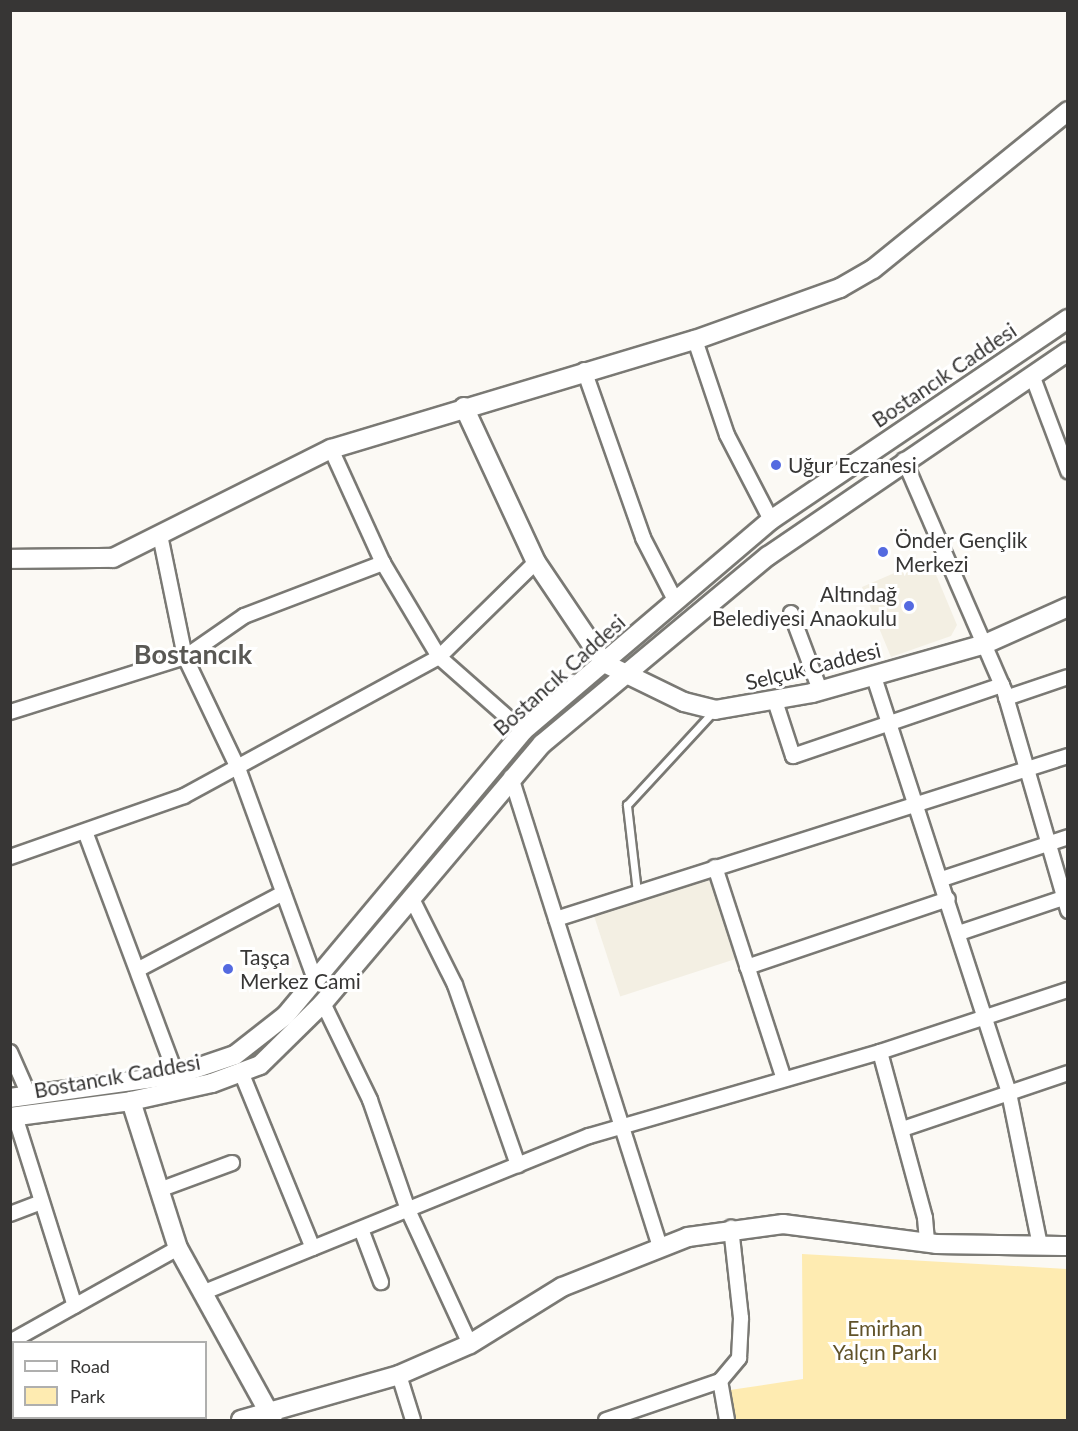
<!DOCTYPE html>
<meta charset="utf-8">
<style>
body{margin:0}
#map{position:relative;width:1078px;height:1431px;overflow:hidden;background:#fbf9f4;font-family:Lato,sans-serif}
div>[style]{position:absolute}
.built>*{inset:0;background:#f3efe3;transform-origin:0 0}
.green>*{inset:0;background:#feebb1}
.roads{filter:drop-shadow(2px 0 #7a7974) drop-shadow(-2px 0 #7a7974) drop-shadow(0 2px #7a7974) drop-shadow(0 -2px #7a7974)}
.lane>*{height:7px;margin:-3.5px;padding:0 3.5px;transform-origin:3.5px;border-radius:3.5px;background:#fff}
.street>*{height:14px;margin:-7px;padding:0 7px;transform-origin:7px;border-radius:7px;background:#fff}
.secondary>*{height:18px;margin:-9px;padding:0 9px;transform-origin:9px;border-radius:9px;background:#fff}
.dots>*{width:16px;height:16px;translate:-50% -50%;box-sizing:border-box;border:3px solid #fff;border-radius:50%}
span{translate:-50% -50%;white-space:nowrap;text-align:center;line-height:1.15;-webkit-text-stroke:6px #fff;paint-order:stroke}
.street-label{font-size:21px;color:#373635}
.poi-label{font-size:21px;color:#373635}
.left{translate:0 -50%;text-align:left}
.right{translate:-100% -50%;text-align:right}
.park-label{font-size:21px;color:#605228}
.district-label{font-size:27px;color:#595854;font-weight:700}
.frame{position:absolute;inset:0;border:12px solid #373635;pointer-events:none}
.legend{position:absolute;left:12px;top:1341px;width:195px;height:78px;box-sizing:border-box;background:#fff;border:2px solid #afafae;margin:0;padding:8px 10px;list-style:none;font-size:18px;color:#373635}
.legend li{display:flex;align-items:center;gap:12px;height:30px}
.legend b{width:30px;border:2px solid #afafae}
</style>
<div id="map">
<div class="built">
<i style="clip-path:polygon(929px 558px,957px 625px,951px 636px,891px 657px,862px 587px)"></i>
<i style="left:710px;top:878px;width:85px;height:122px;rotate:72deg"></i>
</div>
<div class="green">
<i style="clip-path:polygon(802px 1254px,1067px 1269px,1067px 1420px,736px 1420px,730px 1390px,803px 1379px)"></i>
</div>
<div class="roads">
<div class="lane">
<i style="left:637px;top:892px;width:88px;rotate:-96.6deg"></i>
<i style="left:627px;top:805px;width:125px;rotate:-47.3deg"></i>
</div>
<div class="street">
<i style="left:695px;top:340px;width:100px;rotate:71.4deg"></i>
<i style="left:727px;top:435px;width:96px;rotate:62.6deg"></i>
<i style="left:584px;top:370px;width:178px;rotate:70.6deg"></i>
<i style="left:643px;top:538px;width:72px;rotate:62.7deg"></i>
<i style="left:1032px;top:375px;width:103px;rotate:69.4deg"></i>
<i style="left:331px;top:449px;width:125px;rotate:65.5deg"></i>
<i style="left:383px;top:563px;width:109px;rotate:59.2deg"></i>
<i style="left:439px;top:657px;width:112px;rotate:41.4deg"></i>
<i style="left:904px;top:460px;width:251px;rotate:66.5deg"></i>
<i style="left:1004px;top:690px;width:230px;rotate:73.8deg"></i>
<i style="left:160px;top:535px;width:125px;rotate:78.4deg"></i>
<i style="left:185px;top:657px;width:123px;rotate:64.5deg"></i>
<i style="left:238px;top:768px;width:222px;rotate:70deg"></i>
<i style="left:791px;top:613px;width:82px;rotate:69.4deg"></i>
<i style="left:874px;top:677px;width:437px;rotate:72deg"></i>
<i style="left:1009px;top:1093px;width:155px;rotate:78.5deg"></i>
<i style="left:1006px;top:698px;width:65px;rotate:-18.7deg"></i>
<i style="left:775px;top:701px;width:58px;rotate:71.9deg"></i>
<i style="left:793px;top:756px;width:221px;rotate:-18.8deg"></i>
<i style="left:10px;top:712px;width:183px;rotate:-17.4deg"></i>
<i style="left:185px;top:657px;width:72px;rotate:-34.8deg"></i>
<i style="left:244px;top:616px;width:149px;rotate:-20.9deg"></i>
<i style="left:511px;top:777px;width:493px;rotate:72.4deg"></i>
<i style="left:86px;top:834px;width:257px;rotate:69.5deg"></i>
<i style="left:10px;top:857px;width:184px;rotate:-19.3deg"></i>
<i style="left:184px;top:796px;width:290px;rotate:-28.6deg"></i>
<i style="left:439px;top:657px;width:136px;rotate:-44.4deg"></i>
<i style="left:715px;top:867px;width:223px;rotate:72deg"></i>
<i style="left:942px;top:879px;width:133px;rotate:-18.4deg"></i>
<i style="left:411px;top:897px;width:98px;rotate:63.4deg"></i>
<i style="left:455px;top:985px;width:191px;rotate:70.7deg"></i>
<i style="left:556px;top:919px;width:537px;rotate:-17.66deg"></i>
<i style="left:959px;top:933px;width:110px;rotate:-18.6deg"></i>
<i style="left:747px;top:967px;width:212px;rotate:-18.7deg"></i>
<i style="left:139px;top:969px;width:163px;rotate:-27.8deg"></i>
<i style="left:323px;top:1003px;width:108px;rotate:64.1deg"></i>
<i style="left:370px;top:1100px;width:116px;rotate:70.9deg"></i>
<i style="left:408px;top:1210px;width:148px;rotate:65.2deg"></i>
<i style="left:10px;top:1052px;width:47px;rotate:66.2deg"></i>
<i style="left:880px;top:1052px;width:172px;rotate:74.8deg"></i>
<i style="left:925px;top:1218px;width:25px;rotate:85deg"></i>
<i style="left:241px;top:1072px;width:190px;rotate:67.8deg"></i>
<i style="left:15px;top:1116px;width:199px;rotate:72.5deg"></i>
<i style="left:903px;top:1129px;width:174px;rotate:-18.7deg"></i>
<i style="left:159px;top:1190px;width:78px;rotate:-20.3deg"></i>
<i style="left:10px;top:1214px;width:33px;rotate:-21deg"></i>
<i style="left:361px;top:1229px;width:57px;rotate:69.3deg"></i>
<i style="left:202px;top:1293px;width:418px;rotate:-22.1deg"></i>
<i style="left:589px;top:1136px;width:303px;rotate:-16.1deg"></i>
<i style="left:880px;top:1052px;width:198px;rotate:-18.3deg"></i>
<i style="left:10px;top:1342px;width:193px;rotate:-29.2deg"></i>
<i style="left:399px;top:1375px;width:47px;rotate:72.7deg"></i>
<i style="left:606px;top:1420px;width:120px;rotate:-18.9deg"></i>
<i style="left:727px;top:1420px;width:40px;rotate:-100deg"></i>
<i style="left:720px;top:1381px;width:30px;rotate:-50deg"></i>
<i style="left:739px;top:1358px;width:40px;rotate:-87.1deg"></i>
<i style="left:741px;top:1318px;width:91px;rotate:-96.3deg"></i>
</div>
<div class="secondary">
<i style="left:464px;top:407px;width:171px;rotate:65.1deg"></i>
<i style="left:536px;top:562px;width:122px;rotate:56deg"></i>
<i style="left:604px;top:663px;width:89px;rotate:26deg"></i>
<i style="left:684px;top:702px;width:32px;rotate:14deg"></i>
<i style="left:715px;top:710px;width:98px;rotate:-9.9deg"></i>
<i style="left:812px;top:693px;width:180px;rotate:-15.8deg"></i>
<i style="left:985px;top:644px;width:91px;rotate:-24deg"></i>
<i style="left:10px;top:559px;width:103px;rotate:-0.6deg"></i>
<i style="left:113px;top:558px;width:244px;rotate:-26.6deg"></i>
<i style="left:331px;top:449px;width:380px;rotate:-16.7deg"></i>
<i style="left:695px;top:340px;width:154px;rotate:-19.7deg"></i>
<i style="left:840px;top:288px;width:38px;rotate:-30deg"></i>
<i style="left:873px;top:269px;width:251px;rotate:-39deg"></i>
<i style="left:10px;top:1098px;width:168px;rotate:-7.9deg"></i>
<i style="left:176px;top:1075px;width:62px;rotate:-18.7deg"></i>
<i style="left:235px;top:1055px;width:63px;rotate:-38deg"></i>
<i style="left:285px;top:1016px;width:371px;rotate:-50.1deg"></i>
<i style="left:523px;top:731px;width:326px;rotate:-40.4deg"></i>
<i style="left:771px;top:520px;width:359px;rotate:-34.1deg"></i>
<i style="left:131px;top:1101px;width:154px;rotate:72.3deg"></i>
<i style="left:178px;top:1248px;width:196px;rotate:61.1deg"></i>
<i style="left:10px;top:1117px;width:122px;rotate:-7.5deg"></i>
<i style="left:131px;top:1101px;width:83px;rotate:-12.5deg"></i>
<i style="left:212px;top:1083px;width:51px;rotate:-20.6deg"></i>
<i style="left:260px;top:1065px;width:88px;rotate:-44.5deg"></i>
<i style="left:323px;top:1003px;width:339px;rotate:-49.8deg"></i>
<i style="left:542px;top:744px;width:294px;rotate:-39.8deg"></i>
<i style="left:768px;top:556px;width:363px;rotate:-34.3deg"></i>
<i style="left:241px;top:1420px;width:164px;rotate:-15.9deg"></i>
<i style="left:399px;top:1375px;width:77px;rotate:-23.6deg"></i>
<i style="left:470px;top:1344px;width:108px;rotate:-31.8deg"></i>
<i style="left:562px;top:1287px;width:136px;rotate:-21.6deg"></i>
<i style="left:688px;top:1237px;width:96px;rotate:-7.8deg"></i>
<i style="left:783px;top:1224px;width:154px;rotate:7.4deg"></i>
<i style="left:936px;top:1244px;width:132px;rotate:0.9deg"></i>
</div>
</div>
<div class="dots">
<i style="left:776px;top:465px;background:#546ae0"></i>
<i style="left:883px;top:552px;background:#546ae0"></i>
<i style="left:909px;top:606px;background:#546ae0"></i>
<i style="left:228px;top:969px;background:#546ae0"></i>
</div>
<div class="street-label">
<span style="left:944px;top:375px;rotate:-34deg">Bostancık Caddesi</span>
<span style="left:813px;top:666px;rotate:-14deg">Selçuk Caddesi</span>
<span style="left:559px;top:675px;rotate:-42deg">Bostancık Caddesi</span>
<span style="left:117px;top:1076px;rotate:-10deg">Bostancık Caddesi</span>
</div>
<div class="poi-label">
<span class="left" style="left:788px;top:465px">Uğur Eczanesi</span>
<span class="left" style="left:895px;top:552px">Önder Gençlik<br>Merkezi</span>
<span class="right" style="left:897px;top:606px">Altındağ<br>Belediyesi Anaokulu</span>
<span class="left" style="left:240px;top:969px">Taşça<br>Merkez Cami</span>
</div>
<div class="park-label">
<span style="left:885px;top:1340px">Emirhan<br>Yalçın Parkı</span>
</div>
<div class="district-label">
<span style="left:193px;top:654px">Bostancık</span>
</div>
<div class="frame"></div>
<ul class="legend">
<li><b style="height:8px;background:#fff"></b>Road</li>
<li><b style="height:16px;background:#feebb1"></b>Park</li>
</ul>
</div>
